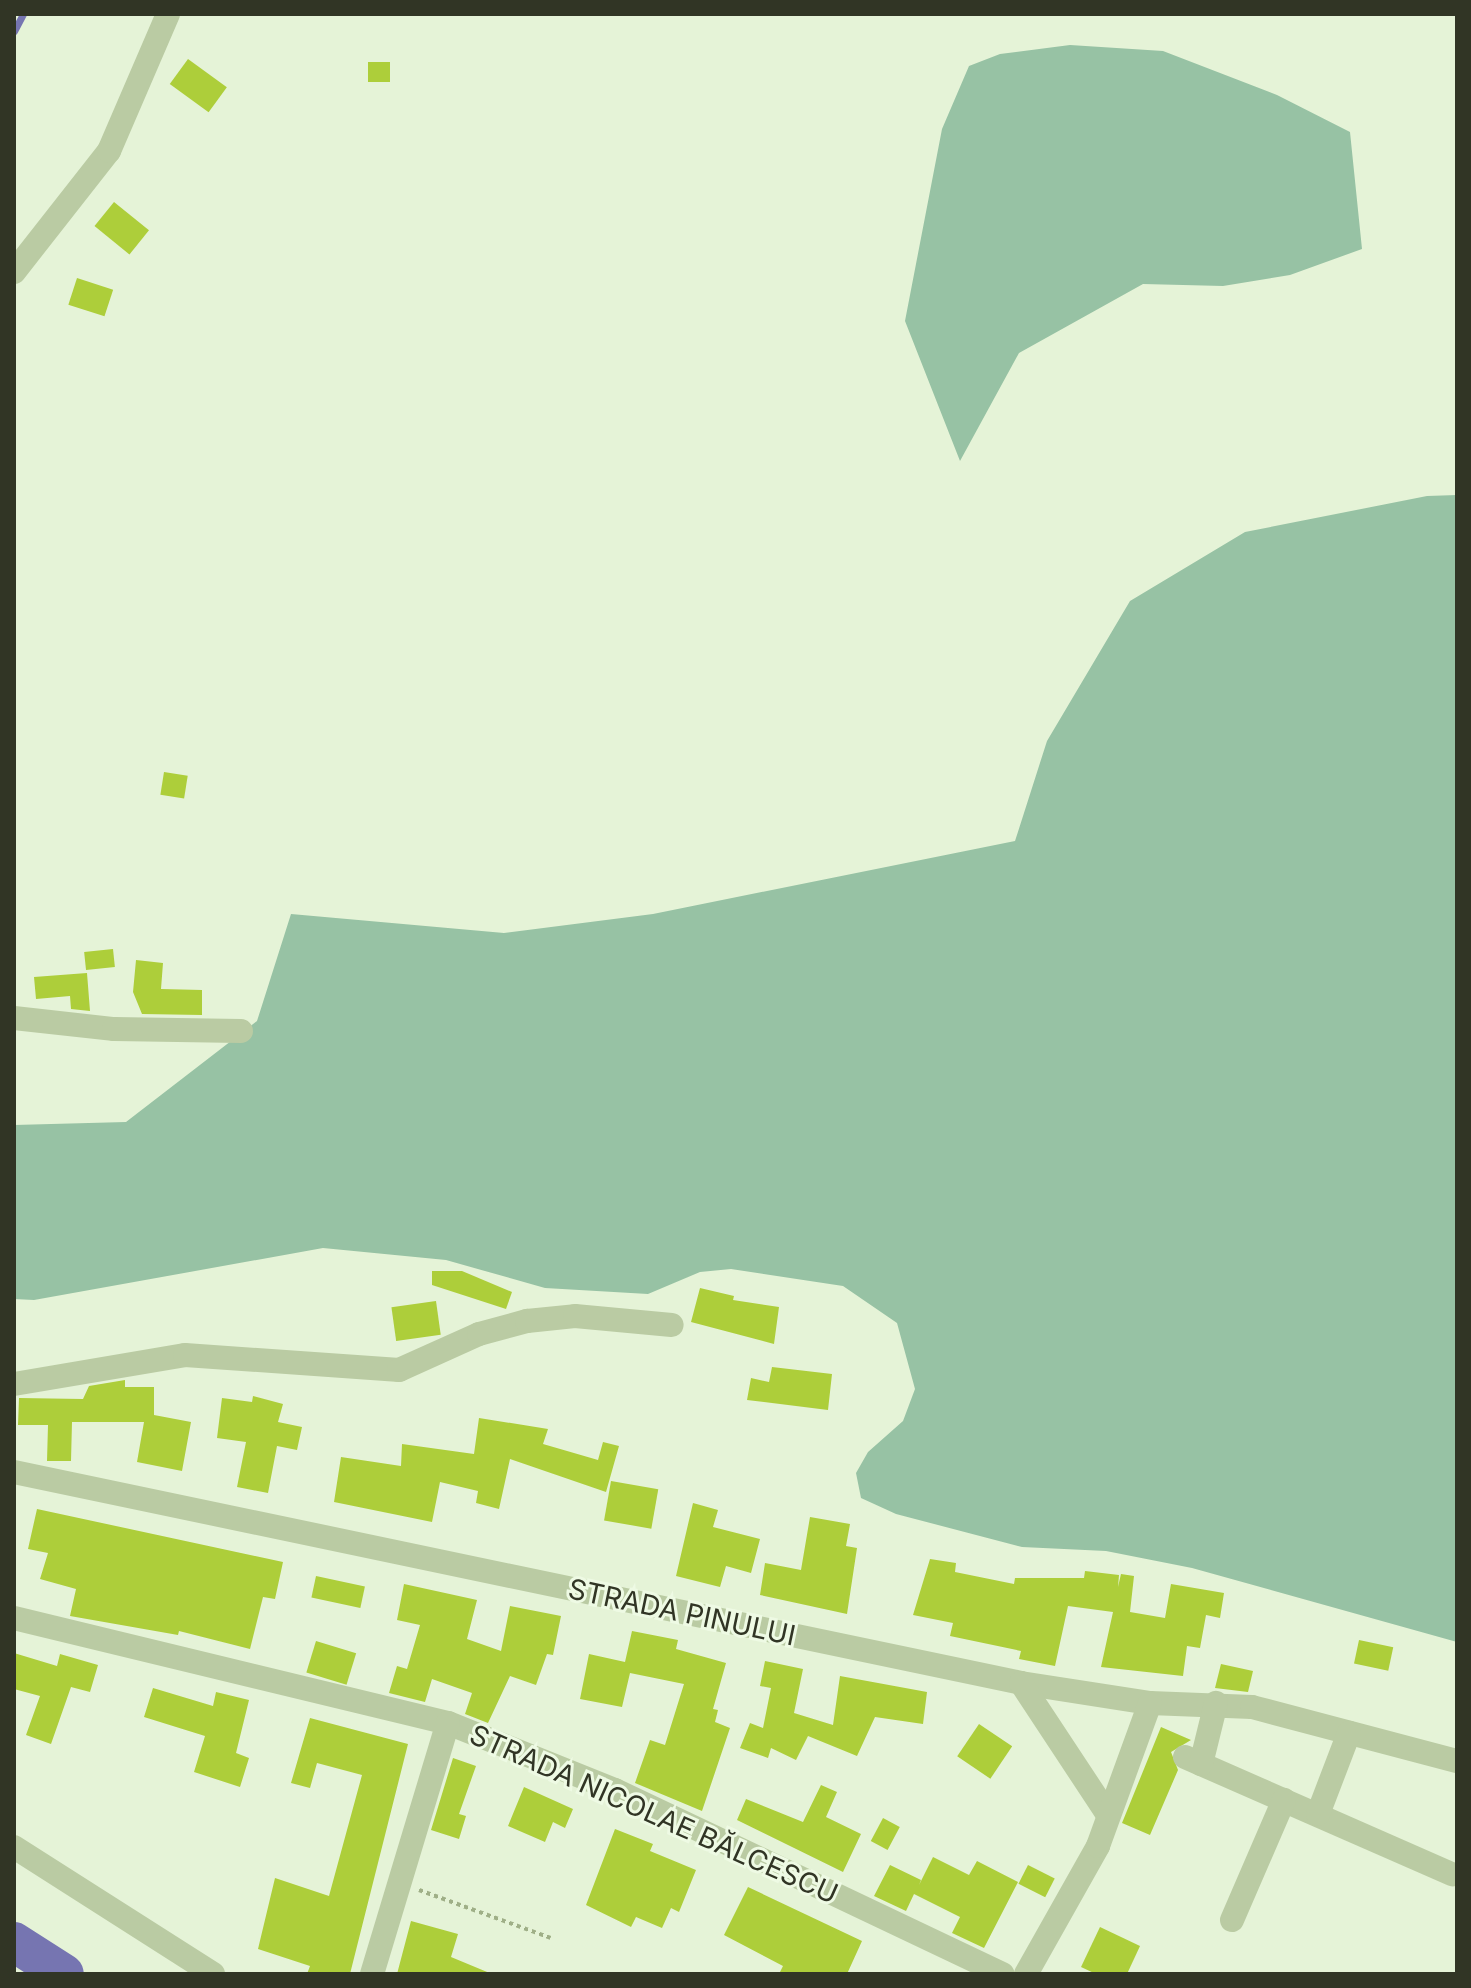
<!DOCTYPE html>
<meta charset="utf-8">
<style>
body{margin:0}
#map{position:relative;width:1471px;height:1988px;overflow:hidden;background:#e5f3d7;font-family:Inter,sans-serif}
div>[style]{position:absolute}
.green>*{inset:0;background:#97c2a4}
.stream>*{height:7px;margin:-3.5px;padding:0 3.5px;transform-origin:3.5px;border-radius:3.5px;background:#7675b1}
.river>*{height:40px;margin:-20px;padding:0 20px;transform-origin:20px;border-radius:20px;background:#7675b1}
.building>*{inset:0;background:#adce3a;transform-origin:0 0}
.path>*{height:4px;margin-top:-2px;transform-origin:0;background:repeating-linear-gradient(90deg,#9faf87 0 4px,transparent 0 8px)}
.minor>*{height:24px;margin:-12px;padding:0 12px;transform-origin:12px;border-radius:12px;background:#bacba3}
span{translate:-50% -50%;white-space:nowrap;text-align:center;line-height:1.15;-webkit-text-stroke:6px #eefae4;paint-order:stroke}
.street-label{font-size:28px;color:#313525}
.frame{position:absolute;inset:0;border:16px solid #313525;pointer-events:none}
</style>
<div id="map">
<div class="green">
<i style="clip-path:polygon(1070px 45px,1163px 51px,1277px 95px,1350px 132px,1362px 249px,1290px 275px,1223px 286px,1143px 284px,1019px 353px,960px 461px,905px 321px,942px 129px,969px 66px,1000px 54px)"></i>
<i style="clip-path:polygon(1457px 495px,1457px 1642px,1192px 1568px,1106px 1551px,1022px 1547px,896px 1514px,861px 1498px,856px 1473px,868px 1452px,903px 1421px,915px 1389px,897px 1323px,843px 1286px,731px 1269px,700px 1272px,648px 1294px,545px 1288px,446px 1260px,323px 1248px,34px 1300px,14px 1299px,14px 1125px,126px 1122px,257px 1021px,291px 914px,504px 933px,653px 914px,1015px 841px,1047px 741px,1130px 601px,1245px 532px,1427px 496px)"></i>
</div>
<div class="stream">
<i style="left:14px;top:31px;width:19px;rotate:-62deg"></i>
</div>
<div class="river">
<i style="left:14px;top:1942px;width:59px;rotate:32.6deg"></i>
</div>
<div class="building">
<i style="left:188px;top:59px;width:48px;height:31px;rotate:36deg"></i>
<i style="left:368px;top:62px;width:22px;height:20px"></i>
<i style="left:114px;top:202px;width:45px;height:31px;rotate:39deg"></i>
<i style="left:77px;top:278px;width:38px;height:28px;rotate:18deg"></i>
<i style="left:164px;top:772px;width:24px;height:23px;rotate:9deg"></i>
<i style="left:113px;top:949px;width:18px;height:29px;rotate:84deg"></i>
<i style="clip-path:polygon(136px 960px,163px 963px,161px 989px,202px 990px,202px 1015px,142px 1014px,133px 992px)"></i>
<i style="clip-path:polygon(87px 973px,90px 1011px,71px 1009px,70px 996px,36px 999px,34px 977px)"></i>
<i style="clip-path:polygon(432px 1271px,462px 1271px,512px 1292px,506px 1309px,432px 1285px)"></i>
<i style="clip-path:polygon(700px 1288px,734px 1296px,733px 1300px,779px 1307px,774px 1344px,691px 1322px)"></i>
<i style="left:436px;top:1301px;width:34px;height:45px;rotate:82deg"></i>
<i style="clip-path:polygon(772px 1367px,832px 1374px,828px 1410px,747px 1400px,751px 1378px,769px 1382px)"></i>
<i style="clip-path:polygon(125px 1380px,125px 1387px,154px 1387px,154px 1415px,191px 1422px,182px 1471px,137px 1462px,144px 1422px,72px 1422px,71px 1461px,47px 1461px,48px 1425px,18px 1425px,19px 1398px,83px 1399px,89px 1386px)"></i>
<i style="clip-path:polygon(253px 1396px,283px 1404px,278px 1422px,302px 1427px,297px 1450px,277px 1446px,268px 1493px,237px 1487px,246px 1442px,217px 1438px,222px 1398px,252px 1402px)"></i>
<i style="clip-path:polygon(479px 1418px,548px 1429px,543px 1444px,598px 1460px,603px 1442px,619px 1446px,606px 1492px,510px 1459px,499px 1509px,476px 1503px,478px 1491px,440px 1482px,432px 1522px,334px 1502px,341px 1457px,401px 1466px,402px 1444px,474px 1454px)"></i>
<i style="left:611px;top:1481px;width:48px;height:40px;rotate:10deg"></i>
<i style="clip-path:polygon(693px 1503px,718px 1510px,713px 1527px,760px 1539px,751px 1573px,726px 1566px,720px 1587px,676px 1576px)"></i>
<i style="clip-path:polygon(37px 1509px,283px 1562px,275px 1599px,263px 1597px,250px 1649px,179px 1631px,178px 1635px,70px 1616px,76px 1589px,40px 1579px,48px 1553px,28px 1549px)"></i>
<i style="clip-path:polygon(810px 1517px,850px 1524px,846px 1546px,857px 1548px,847px 1614px,760px 1595px,765px 1563px,801px 1570px)"></i>
<i style="clip-path:polygon(930px 1559px,956px 1563px,955px 1572px,1014px 1584px,1015px 1578px,1084px 1578px,1085px 1571px,1119px 1575px,1118px 1587px,1121px 1574px,1134px 1576px,1130px 1612px,1165px 1618px,1171px 1584px,1224px 1593px,1220px 1618px,1206px 1615px,1200px 1648px,1187px 1646px,1183px 1676px,1101px 1667px,1113px 1612px,1068px 1606px,1055px 1666px,1019px 1659px,1021px 1651px,950px 1636px,953px 1623px,913px 1615px)"></i>
<i style="left:316px;top:1576px;width:50px;height:22px;rotate:12deg"></i>
<i style="clip-path:polygon(404px 1584px,477px 1600px,467px 1639px,501px 1651px,510px 1606px,561px 1616px,553px 1655px,547px 1654px,536px 1685px,510px 1676px,488px 1723px,465px 1714px,472px 1693px,432px 1679px,425px 1702px,389px 1693px,397px 1666px,407px 1669px,420px 1625px,397px 1620px)"></i>
<i style="clip-path:polygon(632px 1631px,678px 1640px,676px 1649px,726px 1663px,713px 1709px,718px 1710px,715px 1722px,730px 1728px,702px 1811px,635px 1783px,650px 1740px,665px 1745px,684px 1684px,630px 1673px,622px 1707px,580px 1699px,589px 1654px,625px 1662px)"></i>
<i style="left:1359px;top:1640px;width:35px;height:24px;rotate:12deg"></i>
<i style="left:316px;top:1641px;width:42px;height:33px;rotate:17deg"></i>
<i style="clip-path:polygon(14px 1653px,57px 1666px,60px 1654px,98px 1665px,90px 1692px,71px 1687px,51px 1744px,26px 1735px,40px 1696px,14px 1689px)"></i>
<i style="clip-path:polygon(765px 1661px,803px 1669px,794px 1713px,833px 1725px,840px 1676px,927px 1692px,923px 1724px,875px 1717px,857px 1756px,808px 1736px,796px 1760px,771px 1748px,768px 1758px,740px 1748px,750px 1723px,763px 1728px,771px 1688px,760px 1686px)"></i>
<i style="clip-path:polygon(1221px 1664px,1253px 1671px,1248px 1692px,1215px 1688px)"></i>
<i style="clip-path:polygon(153px 1688px,213px 1706px,216px 1692px,249px 1700px,236px 1753px,249px 1758px,240px 1787px,194px 1772px,205px 1736px,144px 1717px)"></i>
<i style="clip-path:polygon(310px 1718px,408px 1744px,350px 1974px,307px 1974px,310px 1966px,258px 1949px,275px 1878px,329px 1896px,362px 1775px,317px 1763px,310px 1788px,291px 1783px)"></i>
<i style="left:979px;top:1724px;width:40px;height:39px;rotate:34deg"></i>
<i style="clip-path:polygon(1161px 1727px,1191px 1740px,1171px 1752px,1178px 1770px,1150px 1835px,1122px 1823px)"></i>
<i style="clip-path:polygon(453px 1758px,476px 1766px,459px 1814px,466px 1816px,459px 1839px,431px 1830px)"></i>
<i style="clip-path:polygon(821px 1785px,837px 1792px,826px 1817px,861px 1834px,843px 1872px,737px 1820px,746px 1799px,803px 1822px)"></i>
<i style="clip-path:polygon(524px 1787px,573px 1809px,565px 1828px,553px 1822px,545px 1842px,508px 1826px)"></i>
<i style="left:883px;top:1818px;width:19px;height:26px;rotate:28deg"></i>
<i style="clip-path:polygon(615px 1829px,653px 1844px,650px 1851px,696px 1870px,679px 1912px,671px 1908px,662px 1928px,636px 1917px,631px 1927px,586px 1905px)"></i>
<i style="clip-path:polygon(933px 1857px,969px 1875px,977px 1861px,1018px 1882px,984px 1948px,952px 1933px,960px 1917px,914px 1894px,906px 1911px,874px 1896px,890px 1865px,921px 1880px,919px 1885px)"></i>
<i style="left:1028px;top:1865px;width:30px;height:21px;rotate:27deg"></i>
<i style="clip-path:polygon(748px 1887px,862px 1941px,847px 1974px,779px 1974px,783px 1966px,724px 1935px)"></i>
<i style="clip-path:polygon(411px 1921px,458px 1934px,451px 1957px,492px 1974px,397px 1974px)"></i>
<i style="clip-path:polygon(1100px 1927px,1140px 1946px,1127px 1974px,1096px 1974px,1081px 1967px)"></i>
</div>
<div class="path">
<i style="left:419px;top:1890px;width:140px;rotate:20deg"></i>
</div>
<div class="minor">
<i style="left:14px;top:272px;width:154px;rotate:-51.9deg"></i>
<i style="left:109px;top:151px;width:149px;rotate:-66.7deg"></i>
<i style="left:14px;top:1018px;width:101px;rotate:6.3deg"></i>
<i style="left:114px;top:1029px;width:127px;rotate:0.9deg"></i>
<i style="left:14px;top:1384px;width:173px;rotate:-9.6deg"></i>
<i style="left:185px;top:1355px;width:215px;rotate:4deg"></i>
<i style="left:399px;top:1370px;width:88px;rotate:-24.2deg"></i>
<i style="left:479px;top:1334px;width:50px;rotate:-15.2deg"></i>
<i style="left:527px;top:1321px;width:48px;rotate:-5.9deg"></i>
<i style="left:575px;top:1316px;width:97px;rotate:5.3deg"></i>
<i style="left:14px;top:1472px;width:1029px;rotate:11.83deg"></i>
<i style="left:1021px;top:1683px;width:131px;rotate:8.8deg"></i>
<i style="left:1150px;top:1703px;width:102px;rotate:2.2deg"></i>
<i style="left:1252px;top:1707px;width:212px;rotate:14.8deg"></i>
<i style="left:14px;top:1618px;width:447px;rotate:13.6deg"></i>
<i style="left:448px;top:1723px;width:180px;rotate:21.9deg"></i>
<i style="left:615px;top:1790px;width:429px;rotate:25.4deg"></i>
<i style="left:1021px;top:1683px;width:158px;rotate:56.6deg"></i>
<i style="left:1185px;top:1757px;width:292px;rotate:23.7deg"></i>
<i style="left:1201px;top:1764px;width:63px;rotate:-76.2deg"></i>
<i style="left:1318px;top:1814px;width:87px;rotate:-69.1deg"></i>
<i style="left:14px;top:1847px;width:236px;rotate:32.5deg"></i>
<i style="left:1232px;top:1920px;width:131px;rotate:-66.6deg"></i>
<i style="left:372px;top:1974px;width:262px;rotate:-73.2deg"></i>
<i style="left:1026px;top:1974px;width:147px;rotate:-60.6deg"></i>
<i style="left:1098px;top:1846px;width:152px;rotate:-70deg"></i>
</div>
<div class="street-label">
<span style="left:682px;top:1612px;rotate:12deg">STRADA PINULUI</span>
<span style="left:654px;top:1814px;rotate:24deg">STRADA NICOLAE BĂLCESCU</span>
</div>
<div class="frame"></div>
</div>
